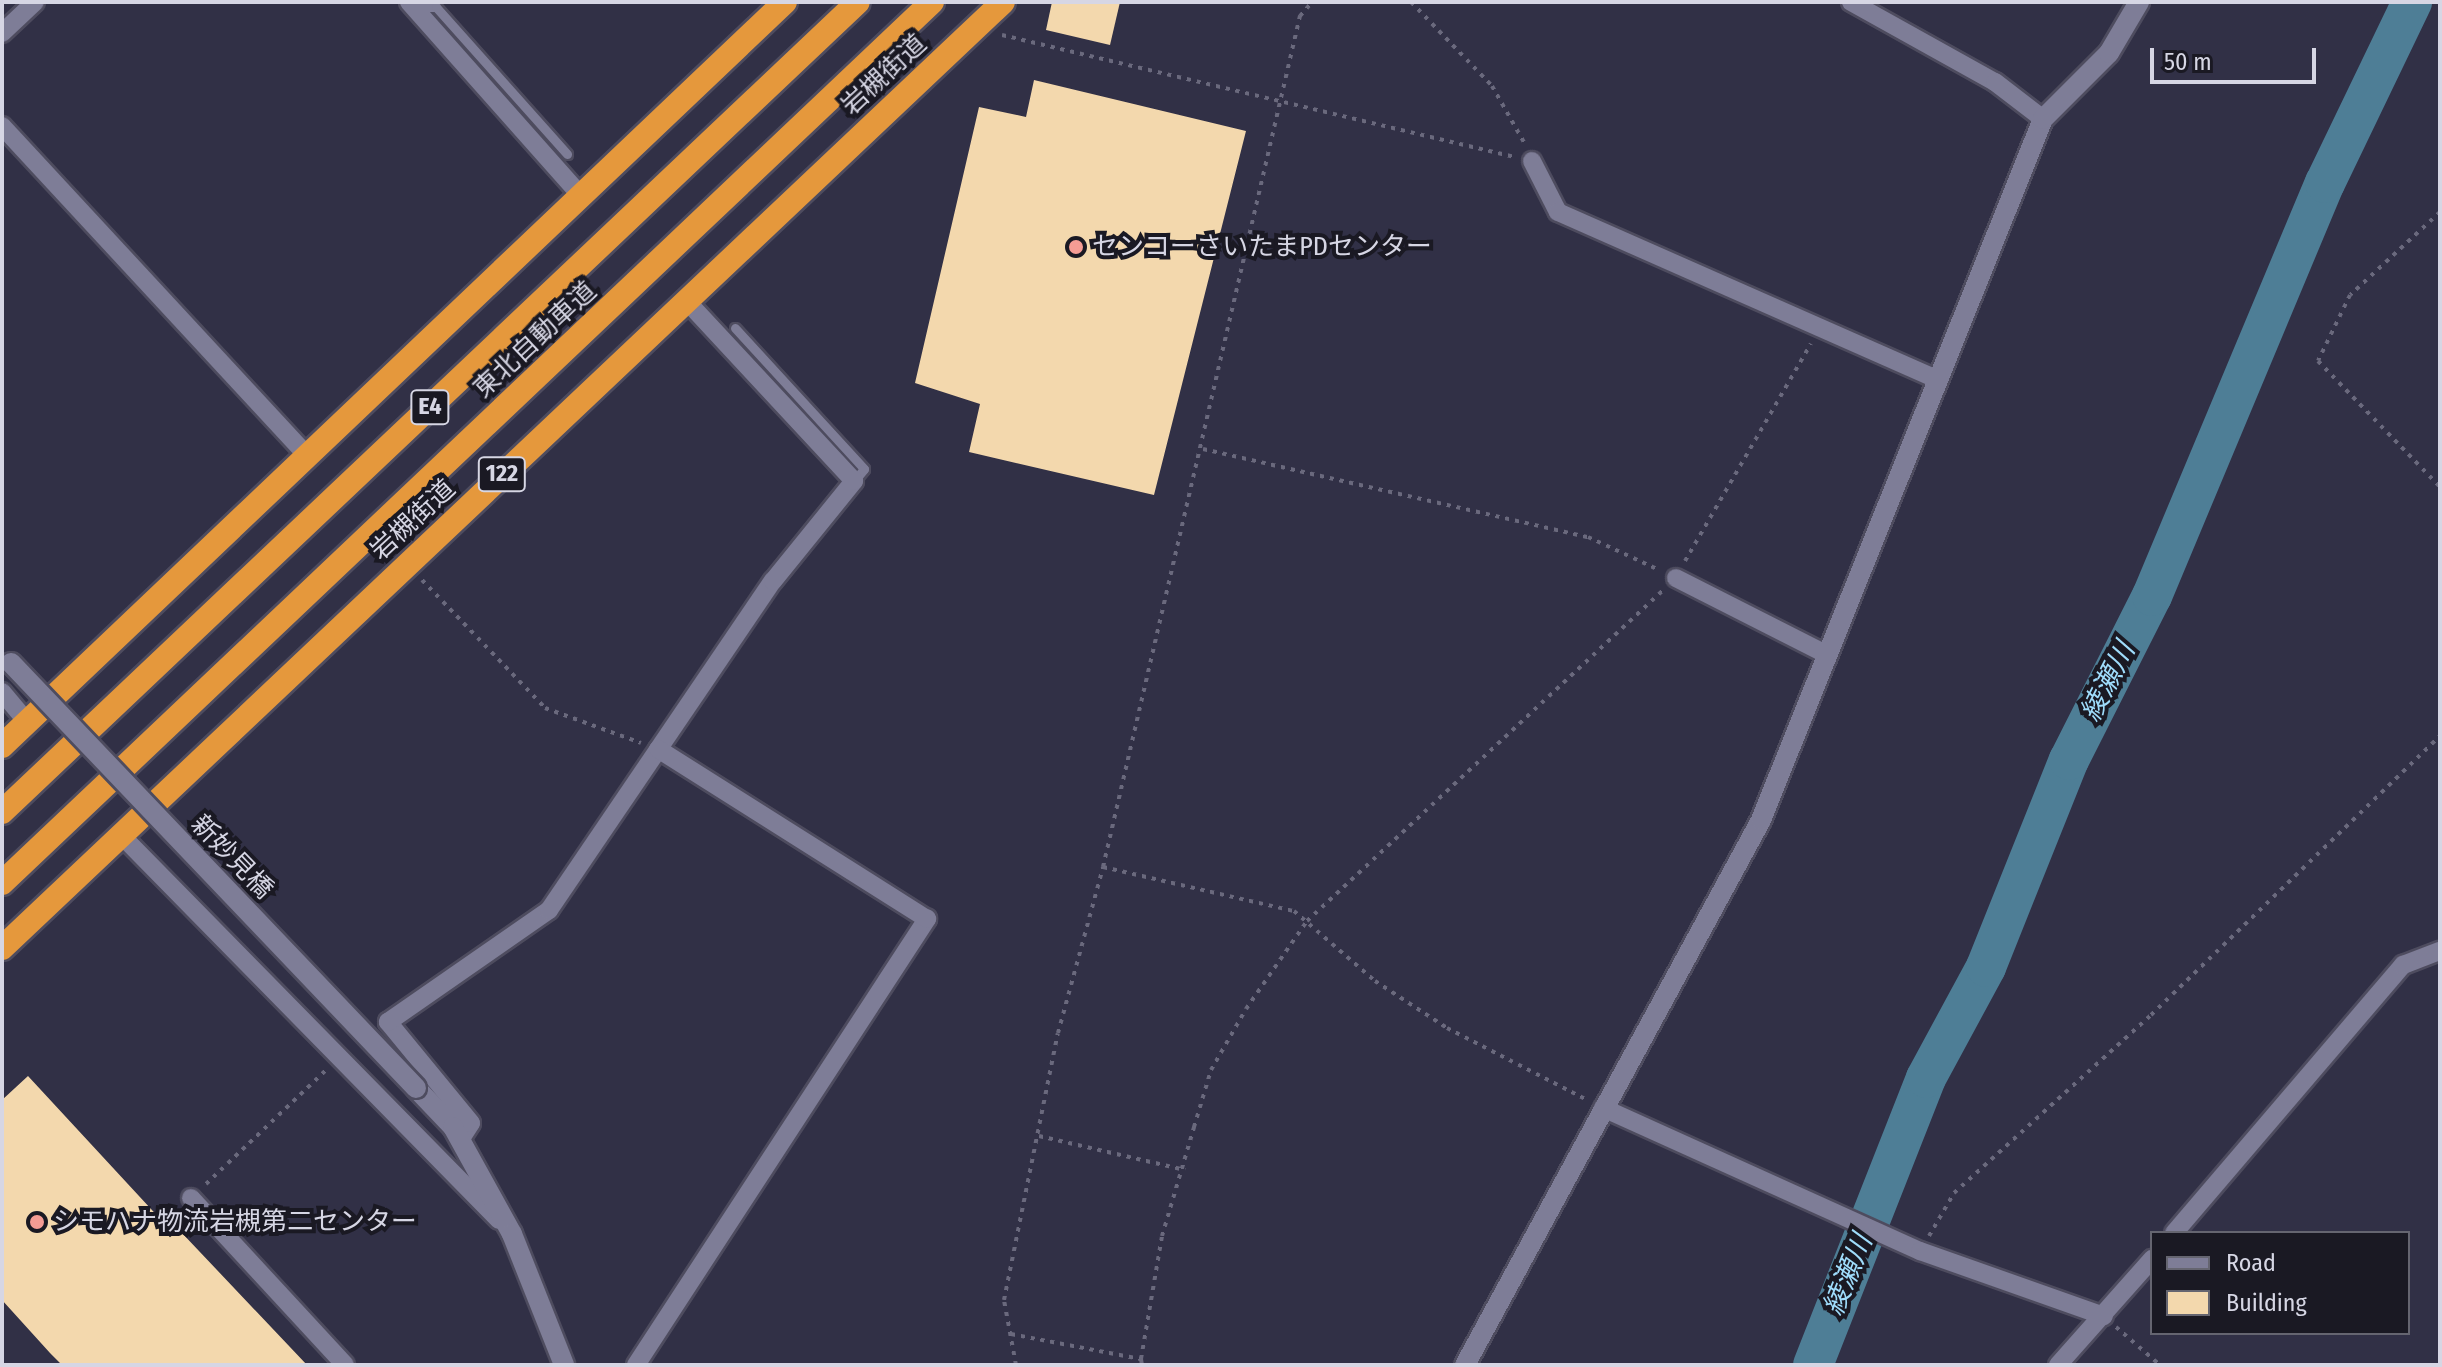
<!DOCTYPE html>
<meta charset="utf-8">
<style>
body{margin:0}
#map{position:relative;width:2442px;height:1367px;overflow:hidden;background:#313046;font-family:"Fira Sans Condensed","Noto Sans JP",sans-serif}
div>[style]{position:absolute}
.river>*{height:40px;margin:-20px;padding:0 20px;transform-origin:20px;border-radius:20px;background:#4e7e96}
.building>*{inset:0;background:#f3d8ad}
.path>*{height:4px;margin-top:-2px;transform-origin:0;background:repeating-linear-gradient(90deg,#6a697d 0 4px,transparent 0 10px)}
.roads{filter:drop-shadow(2px 0 #4e4c5f) drop-shadow(-2px 0 #4e4c5f) drop-shadow(0 2px #4e4c5f) drop-shadow(0 -2px #4e4c5f)}
.lane>*{height:9px;margin:-4.5px;padding:0 4.5px;transform-origin:4.5px;border-radius:4.5px;background:#7e7d97}
.street>*{height:18px;margin:-9px;padding:0 9px;transform-origin:9px;border-radius:9px;background:#7e7d97}
.secondary>*{height:20px;margin:-10px;padding:0 10px;transform-origin:10px;border-radius:10px;background:#7e7d97}
.highway>*{height:24px;margin:-12px;padding:0 12px;transform-origin:12px;border-radius:12px;background:#e5983c}
.bridges{filter:drop-shadow(2px 0 #4e4c5f) drop-shadow(-2px 0 #4e4c5f) drop-shadow(0 2px #4e4c5f) drop-shadow(0 -2px #4e4c5f)}
.secondary-bridge>*{height:20px;margin:-10px;padding:0 10px;transform-origin:10px;border-radius:10px;background:#7e7d97}
.dots>*{width:22px;height:22px;translate:-50% -50%;box-sizing:border-box;border:4px solid #1a1923;border-radius:50%}
span{translate:-50% -50%;white-space:nowrap;text-align:center;line-height:1.15;-webkit-text-stroke:8px #1a1923;paint-order:stroke}
.shield-label span{padding:2px 6px;background:#1a1923;border:2px solid;border-radius:6px;-webkit-text-stroke-width:0}
.shield-label{font-size:24px;color:#d6d6e4;font-weight:700}
.street-label{font-size:26px;color:#d6d6e4}
.poi-label{font-size:26px;color:#d6d6e4}
.left{translate:0 -50%;text-align:left}
.water-label{font-size:28px;color:#9fdcfb;font-style:italic}
.frame{position:absolute;inset:0;border:4px solid #d6d6e4;pointer-events:none}
.legend{position:absolute;left:2150px;top:1231px;width:260px;height:104px;box-sizing:border-box;background:#1a1923;border:2px solid #656570;margin:0;padding:10px 14px;list-style:none;font-size:24px;color:#d6d6e4}
.legend li{display:flex;align-items:center;gap:16px;height:40px}
.legend b{width:40px;border:2px solid #656570}
.scale{position:absolute;left:2150px;top:48px;width:166px;height:36px;box-sizing:border-box;border:4px solid #d6d6e4;border-top:0;padding-left:10px;font-size:24px;line-height:28px;white-space:nowrap;color:#d6d6e4;-webkit-text-stroke:6px #1a1923;paint-order:stroke}
</style>
<div id="map">
<div class="river">
<i style="left:1813px;top:1365px;width:308px;rotate:-68.5deg"></i>
<i style="left:1926px;top:1078px;width:126px;rotate:-61.6deg"></i>
<i style="left:1986px;top:967px;width:223px;rotate:-68.2deg"></i>
<i style="left:2069px;top:760px;width:184px;rotate:-63.2deg"></i>
<i style="left:2152px;top:596px;width:448px;rotate:-67.3deg"></i>
<i style="left:2325px;top:183px;width:201px;rotate:-64.3deg"></i>
</div>
<div class="building">
<i style="clip-path:polygon(1052px 2px,1120px 2px,1110px 45px,1046px 30px)"></i>
<i style="clip-path:polygon(1034px 80px,1246px 131px,1154px 495px,969px 452px,980px 404px,915px 383px,979px 107px,1026px 117px)"></i>
<i style="clip-path:polygon(28px 1076px,176px 1236px,181px 1232px,307px 1365px,62px 1365px,50px 1353px,2px 1300px,2px 1100px)"></i>
</div>
<div class="path">
<i style="left:1411px;top:2px;width:117px;rotate:46deg"></i>
<i style="left:1492px;top:86px;width:67px;rotate:60.4deg"></i>
<i style="left:1002px;top:35px;width:527px;rotate:13.38deg"></i>
<i style="left:2440px;top:212px;width:122px;rotate:137.3deg"></i>
<i style="left:2350px;top:295px;width:73px;rotate:115.9deg"></i>
<i style="left:2318px;top:361px;width:175px;rotate:45.9deg"></i>
<i style="left:1203px;top:449px;width:395px;rotate:12.9deg"></i>
<i style="left:1588px;top:537px;width:78px;rotate:24.9deg"></i>
<i style="left:1685px;top:561px;width:251px;rotate:-59.9deg"></i>
<i style="left:422px;top:580px;width:178px;rotate:46.1deg"></i>
<i style="left:545px;top:708px;width:102px;rotate:20deg"></i>
<i style="left:1103px;top:867px;width:196px;rotate:13deg"></i>
<i style="left:1294px;top:911px;width:107px;rotate:40.8deg"></i>
<i style="left:1375px;top:981px;width:86px;rotate:33.1deg"></i>
<i style="left:1447px;top:1028px;width:157px;rotate:27.2deg"></i>
<i style="left:1039px;top:1136px;width:150px;rotate:13.1deg"></i>
<i style="left:206px;top:1184px;width:167px;rotate:-43.5deg"></i>
<i style="left:1929px;top:1236px;width:50px;rotate:-59.8deg"></i>
<i style="left:1954px;top:1193px;width:266px;rotate:-42.1deg"></i>
<i style="left:2151px;top:1015px;width:402px;rotate:-44deg"></i>
<i style="left:2116px;top:1327px;width:58px;rotate:40.8deg"></i>
<i style="left:1011px;top:1334px;width:132px;rotate:10.9deg"></i>
<i style="left:1141px;top:1359px;width:6px;rotate:81deg"></i>
<i style="left:1141px;top:1359px;width:125px;rotate:-80.3deg"></i>
<i style="left:1162px;top:1236px;width:114px;rotate:-73.6deg"></i>
<i style="left:1194px;top:1127px;width:59px;rotate:-73.4deg"></i>
<i style="left:1211px;top:1070px;width:70px;rotate:-60.2deg"></i>
<i style="left:1246px;top:1009px;width:107px;rotate:-55.3deg"></i>
<i style="left:1307px;top:921px;width:486px;rotate:-42.9deg"></i>
<i style="left:1016px;top:1365px;width:66px;rotate:-100.5deg"></i>
<i style="left:1004px;top:1300px;width:272px;rotate:-78.6deg"></i>
<i style="left:1058px;top:1033px;width:172px;rotate:-74.8deg"></i>
<i style="left:1103px;top:867px;width:874px;rotate:-76.97deg"></i>
<i style="left:1300px;top:16px;width:18px;rotate:-49deg"></i>
</div>
<div class="roads">
<div class="lane">
<i style="left:416px;top:7px;width:20px"></i>
<i style="left:436px;top:7px;width:197px;rotate:48.3deg"></i>
<i style="left:735px;top:328px;width:191px;rotate:47.5deg"></i>
<i style="left:864px;top:469px;width:16px;rotate:130deg"></i>
</div>
<div class="street">
<i style="left:409px;top:2px;width:259px;rotate:48.4deg"></i>
<i style="left:1851px;top:2px;width:165px;rotate:29.1deg"></i>
<i style="left:1995px;top:82px;width:61px;rotate:37.6deg"></i>
<i style="left:2px;top:33px;width:45px;rotate:-43.2deg"></i>
<i style="left:2px;top:126px;width:449px;rotate:47.2deg"></i>
<i style="left:1532px;top:161px;width:57px;rotate:63deg"></i>
<i style="left:1558px;top:212px;width:412px;rotate:23.8deg"></i>
<i style="left:1676px;top:578px;width:170px;rotate:26.9deg"></i>
<i style="left:2px;top:692px;width:39px;rotate:50deg"></i>
<i style="left:122px;top:836px;width:538px;rotate:45.53deg"></i>
<i style="left:1603px;top:1108px;width:348px;rotate:24.3deg"></i>
<i style="left:1920px;top:1251px;width:195px;rotate:19.5deg"></i>
<i style="left:460px;top:1140px;width:20px;rotate:-57deg"></i>
<i style="left:471px;top:1123px;width:131px;rotate:-129.4deg"></i>
<i style="left:388px;top:1022px;width:196px;rotate:-34.8deg"></i>
<i style="left:549px;top:910px;width:398px;rotate:-55.8deg"></i>
<i style="left:773px;top:581px;width:129px;rotate:-51deg"></i>
<i style="left:854px;top:481px;width:247px;rotate:-132.9deg"></i>
<i style="left:191px;top:1198px;width:227px;rotate:47.3deg"></i>
<i style="left:2174px;top:1233px;width:353px;rotate:-49.5deg"></i>
<i style="left:2403px;top:965px;width:40px;rotate:-21deg"></i>
<i style="left:636px;top:1365px;width:533px;rotate:-56.88deg"></i>
<i style="left:927px;top:919px;width:318px;rotate:-147.7deg"></i>
<i style="left:2058px;top:1365px;width:142px;rotate:-48.4deg"></i>
</div>
<div class="secondary">
<i style="left:416px;top:1088px;width:54px;rotate:46.5deg"></i>
<i style="left:453px;top:1127px;width:122px;rotate:61.1deg"></i>
<i style="left:512px;top:1234px;width:141px;rotate:68.3deg"></i>
<i style="left:1465px;top:1365px;width:620px;rotate:-61.49deg"></i>
<i style="left:1761px;top:820px;width:756px;rotate:-68.09deg"></i>
<i style="left:2043px;top:119px;width:93px;rotate:-45deg"></i>
<i style="left:2109px;top:53px;width:59px;rotate:-59.5deg"></i>
</div>
<div class="highway">
<i style="left:2px;top:746px;width:1080px;rotate:-43.54deg"></i>
<i style="left:2px;top:812px;width:1178px;rotate:-43.42deg"></i>
<i style="left:2px;top:883px;width:1281px;rotate:-43.45deg"></i>
<i style="left:2px;top:948px;width:1377px;rotate:-43.38deg"></i>
</div>
</div>
<div class="bridges">
<div class="secondary-bridge">
<i style="left:11px;top:663px;width:587px;rotate:46.38deg"></i>
</div>
</div>
<div class="dots">
<i style="left:1076px;top:247px;background:#f59c94"></i>
<i style="left:37px;top:1222px;background:#f59c94"></i>
</div>
<div class="shield-label">
<span style="left:430px;top:407px">E4</span>
<span style="left:502px;top:474px">122</span>
</div>
<div class="street-label">
<span style="left:884px;top:75px;rotate:-43deg">岩槻街道</span>
<span style="left:535px;top:340px;rotate:-43deg">東北自動車道</span>
<span style="left:413px;top:520px;rotate:-43deg">岩槻街道</span>
<span style="left:232px;top:857px;rotate:46deg">新妙見橋</span>
</div>
<div class="poi-label">
<span class="left" style="left:1092px;top:247px">センコーさいたまPDセンター</span>
<span class="left" style="left:53px;top:1222px">シモハナ物流岩槻第二センター</span>
</div>
<div class="water-label">
<span style="left:2108px;top:682px;rotate:-63deg">綾瀬川</span>
<span style="left:1848px;top:1275px;rotate:-68deg">綾瀬川</span>
</div>
<div class="frame"></div>
<ul class="legend">
<li><b style="height:10px;background:#7e7d97"></b>Road</li>
<li><b style="height:22px;background:#f3d8ad"></b>Building</li>
</ul>
<div class="scale">50 m</div>
</div>
